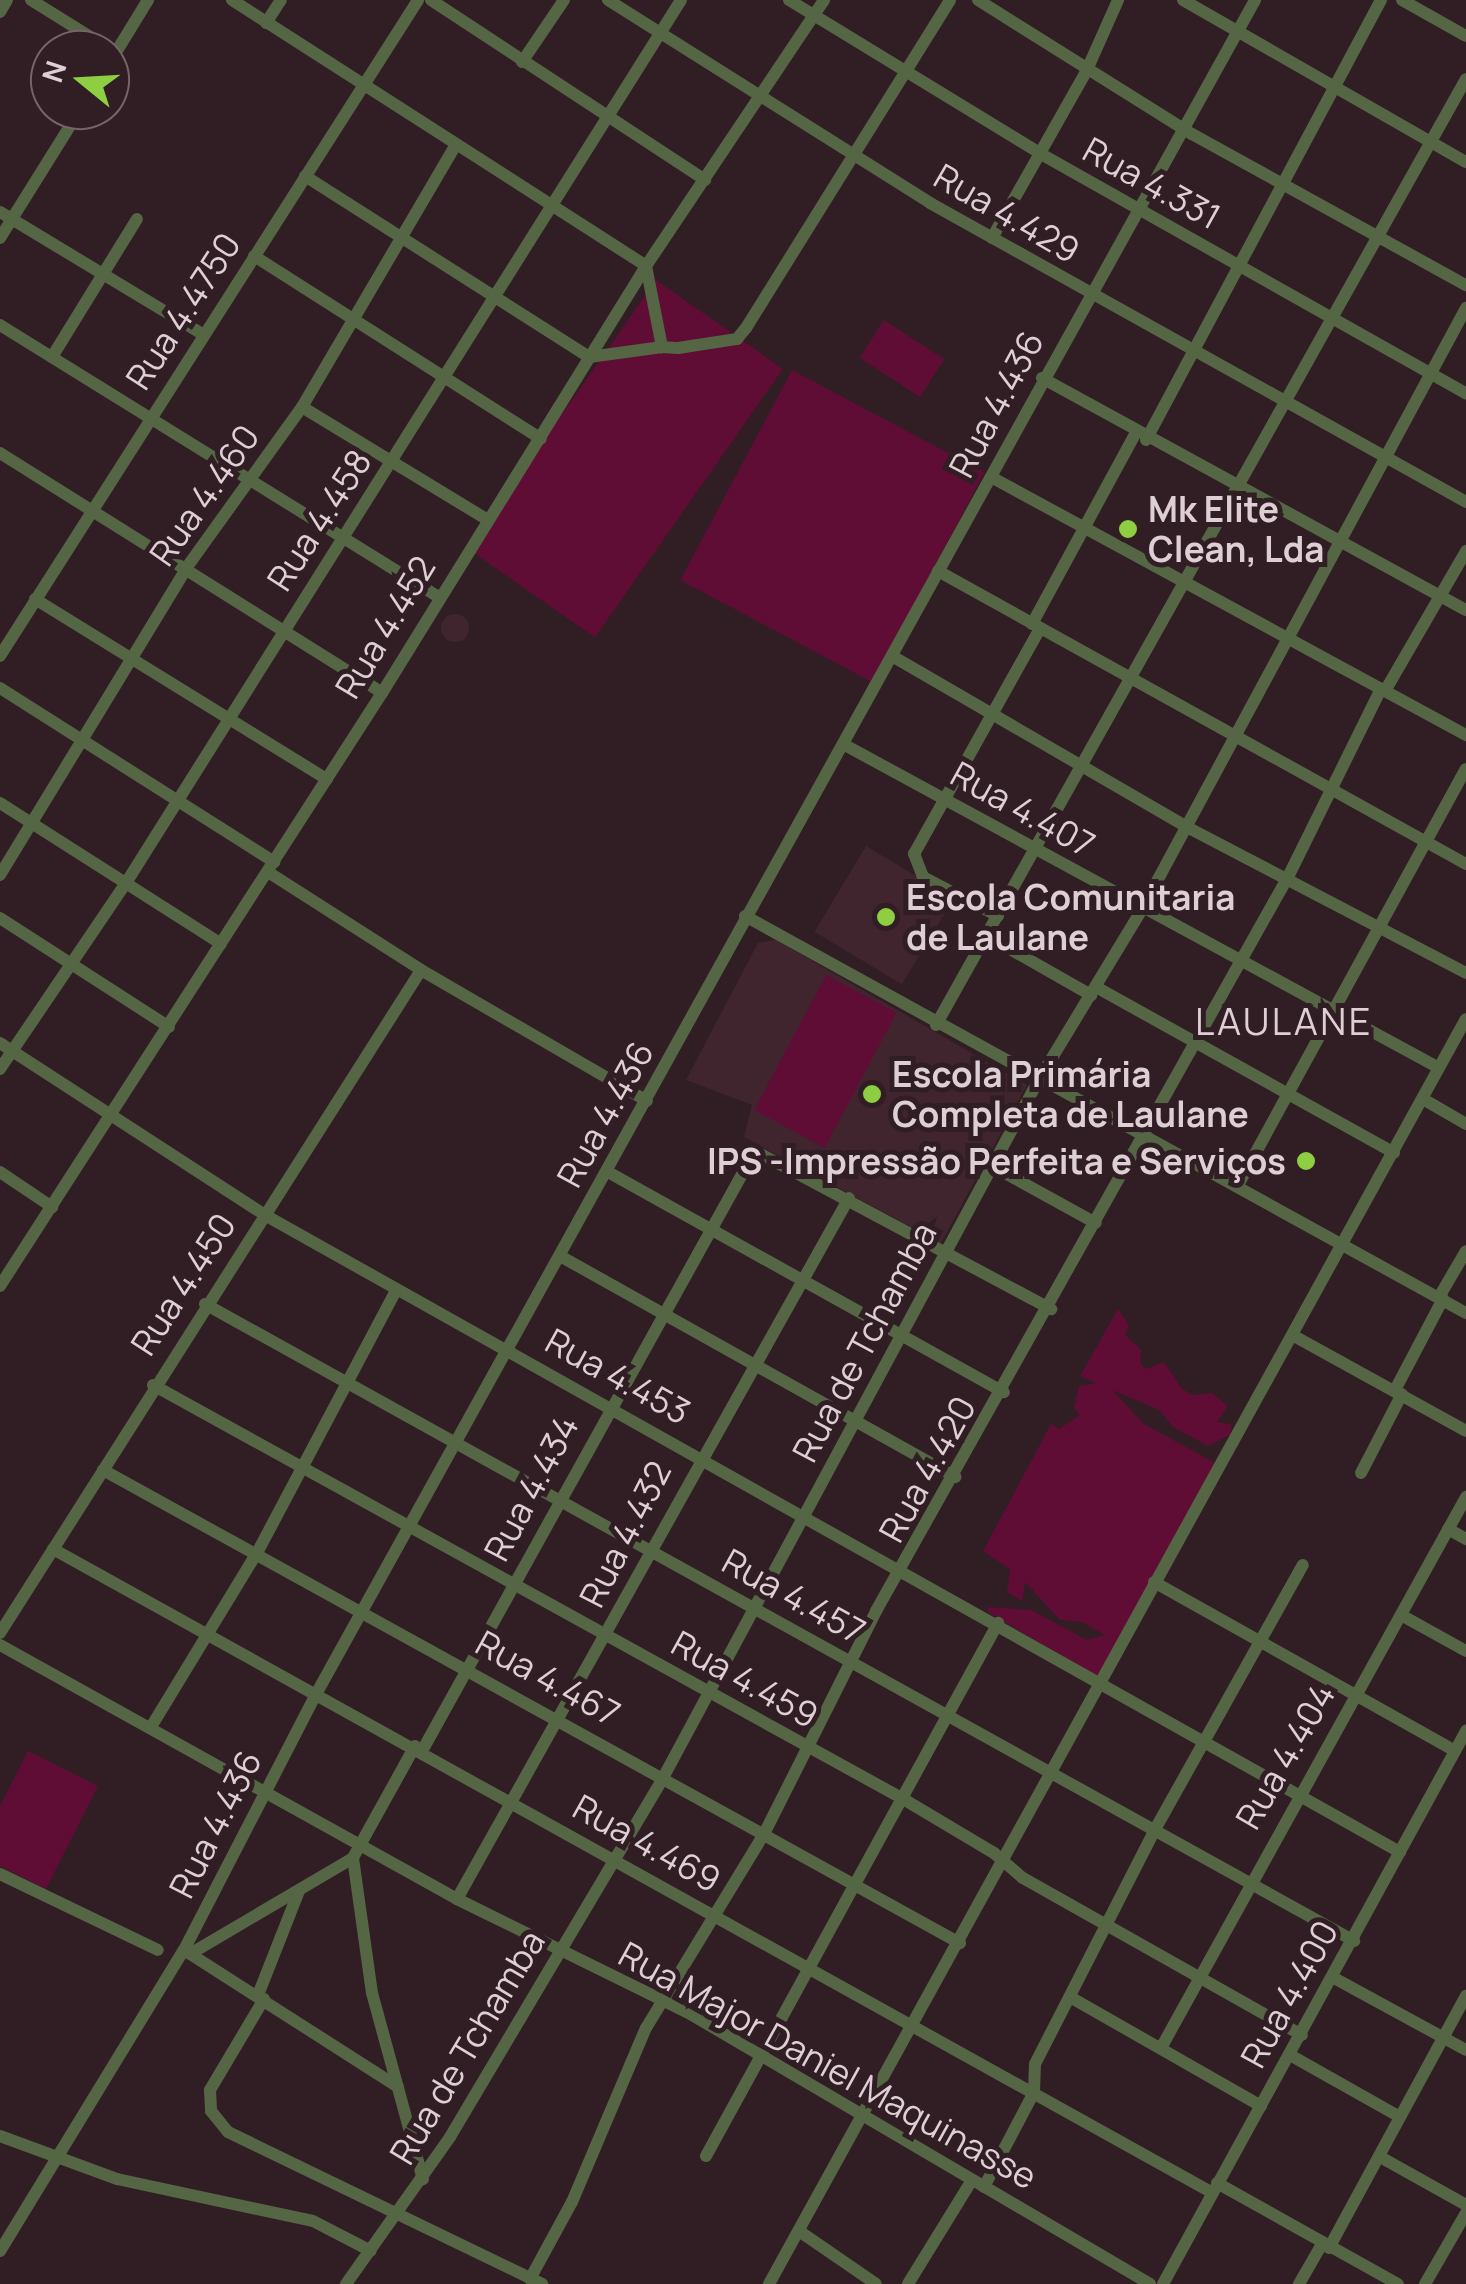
<!DOCTYPE html>
<meta charset="utf-8">
<style>
body{margin:0}
#map{position:relative;width:1466px;height:2284px;overflow:hidden;background:#311d24;font-family:Manrope,sans-serif}
div>[style]{position:absolute}
.built>*{inset:0;background:#40252f;transform-origin:0 0}
.round{border-radius:50%}
.green>*{inset:0;background:#5f0d35;transform-origin:0 0}
.minor>*{height:12px;margin:-6px;padding:0 6px;transform-origin:6px;border-radius:6px;background:#546644}
.dots>*{width:28px;height:28px;translate:-50% -50%;box-sizing:border-box;border:5px solid #311d24;border-radius:50%}
span{translate:-50% -50%;white-space:nowrap;text-align:center;line-height:1.15;-webkit-text-stroke:10px #311d24;paint-order:stroke}
.street-label{font-size:35px;color:#ddcfd3}
.poi-label{font-size:35px;color:#ddcfd3;font-weight:700}
.left{translate:0 -50%;text-align:left}
.right{translate:-100% -50%;text-align:right}
.neighbourhood-label{font-size:38px;color:#ddcfd3;letter-spacing:2.5px}
.north{position:absolute;left:30px;top:30px;width:100px;height:100px;box-sizing:border-box;background:#311d24;border:2px solid #76646a;border-radius:50%;rotate:288deg;font-size:28px;font-weight:700;line-height:40px;text-align:center;color:#ddcfd3}
.north::after{content:'';display:block;margin:auto;width:35px;height:45px;background:#8ece43;clip-path:polygon(50% 0,100% 100%,50% 72%,0 100%)}
</style>
<div id="map">
<div class="built">
<i class="round" style="left:441px;top:614px;width:28px;height:28px"></i>
<i style="left:866px;top:846px;width:102px;height:100px;rotate:31deg"></i>
<i style="clip-path:polygon(776px 940px,1027px 1085px,941px 1243px,744px 1137px,752px 1105px,686px 1080px,758px 943px)"></i>
</div>
<div class="green">
<i style="left:656px;top:280px;width:155px;height:328px;rotate:35deg"></i>
<i style="left:884px;top:320px;width:72px;height:45px;rotate:33deg"></i>
<i style="left:792px;top:370px;width:218px;height:238px;rotate:28deg"></i>
<i style="left:826px;top:975px;width:80px;height:153px;rotate:28deg"></i>
<i style="clip-path:polygon(1118px 1309px,1129px 1325px,1125px 1335px,1141px 1350px,1140px 1363px,1146px 1369px,1164px 1362px,1182px 1389px,1193px 1395px,1212px 1393px,1228px 1406px,1217px 1422px,1231px 1424px,1231px 1434px,1208px 1446px,1173px 1427px,1159px 1410px,1112px 1390px,1144px 1424px,1215px 1463px,1097px 1677px,988px 1612px,988px 1607px,1031px 1610px,1087px 1640px,1105px 1635px,1082px 1622px,1060px 1620px,1025px 1582px,1022px 1601px,1007px 1592px,1010px 1569px,983px 1551px,1051px 1424px,1059px 1429px,1080px 1415px,1074px 1408px,1079px 1386px,1096px 1383px,1080px 1376px)"></i>
<i style="clip-path:polygon(28px 1751px,98px 1786px,46px 1889px,0 1866px,0 1806px)"></i>
</div>
<div class="minor">
<i style="left:31px;top:0;width:100px;rotate:31.9deg"></i>
<i style="left:232px;top:0;width:492px;rotate:32.7deg"></i>
<i style="left:646px;top:266px;width:83px;rotate:78.8deg"></i>
<i style="left:662px;top:347px;width:16px;rotate:4deg"></i>
<i style="left:678px;top:348px;width:60px;rotate:-8.7deg"></i>
<i style="left:737px;top:339px;width:14px;rotate:-51deg"></i>
<i style="left:746px;top:328px;width:386px;rotate:-58.1deg"></i>
<i style="left:431px;top:0;width:328px;rotate:33.3deg"></i>
<i style="left:608px;top:0;width:381px;rotate:32.2deg"></i>
<i style="left:930px;top:203px;width:614px;rotate:29.15deg"></i>
<i style="left:789px;top:0;width:295px;rotate:31.4deg"></i>
<i style="left:1041px;top:154px;width:488px;rotate:29.4deg"></i>
<i style="left:978px;top:0;width:252px;rotate:32.1deg"></i>
<i style="left:1192px;top:134px;width:313px;rotate:28.9deg"></i>
<i style="left:1183px;top:0;width:326px;rotate:29.8deg"></i>
<i style="left:1402px;top:0;width:73px;rotate:29.4deg"></i>
<i style="left:0;top:12px;width:14px;rotate:-60deg"></i>
<i style="left:266px;top:23px;width:27px;rotate:-57deg"></i>
<i style="left:110px;top:62px;width:73px;rotate:-58.5deg"></i>
<i style="left:522px;top:62px;width:75px;rotate:-55.9deg"></i>
<i style="left:305px;top:176px;width:337px;rotate:32.5deg"></i>
<i style="left:589px;top:357px;width:74px;rotate:-7.8deg"></i>
<i style="left:0;top:212px;width:238px;rotate:31.1deg"></i>
<i style="left:0;top:238px;width:151px;rotate:-58deg"></i>
<i style="left:992px;top:238px;width:191px;rotate:-60.5deg"></i>
<i style="left:1086px;top:72px;width:79px;rotate:-66deg"></i>
<i style="left:254px;top:256px;width:340px;rotate:32.5deg"></i>
<i style="left:0;top:325px;width:514px;rotate:31.8deg"></i>
<i style="left:52px;top:357px;width:162px;rotate:-58.4deg"></i>
<i style="left:1042px;top:378px;width:483px;rotate:28.7deg"></i>
<i style="left:302px;top:407px;width:215px;rotate:31.3deg"></i>
<i style="left:1146px;top:440px;width:499px;rotate:-61.9deg"></i>
<i style="left:0;top:453px;width:451px;rotate:32.1deg"></i>
<i style="left:991px;top:477px;width:541px;rotate:28.51deg"></i>
<i style="left:938px;top:571px;width:604px;rotate:29.03deg"></i>
<i style="left:35px;top:599px;width:343px;rotate:31.7deg"></i>
<i style="left:1032px;top:624px;width:216px;rotate:-61.5deg"></i>
<i style="left:0;top:656px;width:778px;rotate:-57.49deg"></i>
<i style="left:892px;top:656px;width:337px;rotate:30.1deg"></i>
<i style="left:1183px;top:825px;width:319px;rotate:27.6deg"></i>
<i style="left:0;top:688px;width:325px;rotate:32.4deg"></i>
<i style="left:1385px;top:691px;width:162px;rotate:-59.9deg"></i>
<i style="left:843px;top:744px;width:678px;rotate:28.53deg"></i>
<i style="left:0;top:803px;width:262px;rotate:32.5deg"></i>
<i style="left:268px;top:872px;width:182px;rotate:32.6deg"></i>
<i style="left:421px;top:970px;width:261px;rotate:30.1deg"></i>
<i style="left:0;top:875px;width:360px;rotate:-58.7deg"></i>
<i style="left:187px;top:567px;width:197px;rotate:-54.3deg"></i>
<i style="left:302px;top:407px;width:303px;rotate:-59.6deg"></i>
<i style="left:745px;top:916px;width:823px;rotate:28.84deg"></i>
<i style="left:998px;top:916px;width:85px;rotate:-152.5deg"></i>
<i style="left:923px;top:877px;width:25px;rotate:-111deg"></i>
<i style="left:914px;top:854px;width:258px;rotate:-60.8deg"></i>
<i style="left:0;top:918px;width:201px;rotate:32.8deg"></i>
<i style="left:987px;top:936px;width:120px;rotate:29.6deg"></i>
<i style="left:1096px;top:987px;width:341px;rotate:29.1deg"></i>
<i style="left:936px;top:1025px;width:1084px;rotate:-60.74deg"></i>
<i style="left:0;top:1043px;width:314px;rotate:33deg"></i>
<i style="left:263px;top:1214px;width:1304px;rotate:29.3deg"></i>
<i style="left:0;top:1069px;width:225px;rotate:-55.9deg"></i>
<i style="left:126px;top:883px;width:1043px;rotate:-57.85deg"></i>
<i style="left:1423px;top:1099px;width:50px;rotate:30.2deg"></i>
<i style="left:994px;top:1167px;width:116px;rotate:28.8deg"></i>
<i style="left:0;top:1172px;width:63px;rotate:33.9deg"></i>
<i style="left:608px;top:1172px;width:453px;rotate:29.1deg"></i>
<i style="left:1238px;top:1185px;width:474px;rotate:-61.3deg"></i>
<i style="left:560px;top:1256px;width:453px;rotate:29.2deg"></i>
<i style="left:0;top:1286px;width:705px;rotate:-57.21deg"></i>
<i style="left:382px;top:693px;width:502px;rotate:-58.27deg"></i>
<i style="left:646px;top:266px;width:320px;rotate:-56.2deg"></i>
<i style="left:1439px;top:1297px;width:53px;rotate:-59.6deg"></i>
<i style="left:205px;top:1304px;width:1314px;rotate:29deg"></i>
<i style="left:1294px;top:1336px;width:196px;rotate:28.9deg"></i>
<i style="left:153px;top:1385px;width:859px;rotate:28.89deg"></i>
<i style="left:905px;top:1800px;width:104px;rotate:30.8deg"></i>
<i style="left:994px;top:1853px;width:38px;rotate:41deg"></i>
<i style="left:1023px;top:1878px;width:320px;rotate:29.4deg"></i>
<i style="left:1395px;top:1390px;width:103px;rotate:-62.2deg"></i>
<i style="left:103px;top:1470px;width:979px;rotate:28.9deg"></i>
<i style="left:1361px;top:1473px;width:89px;rotate:-62.6deg"></i>
<i style="left:1448px;top:1529px;width:21px;rotate:29deg"></i>
<i style="left:53px;top:1549px;width:1325px;rotate:29.04deg"></i>
<i style="left:1154px;top:1582px;width:345px;rotate:29.3deg"></i>
<i style="left:1401px;top:1615px;width:74px;rotate:29deg"></i>
<i style="left:0;top:1633px;width:785px;rotate:-57.58deg"></i>
<i style="left:0;top:1645px;width:523px;rotate:29.07deg"></i>
<i style="left:457px;top:1899px;width:256px;rotate:26.2deg"></i>
<i style="left:687px;top:2012px;width:537px;rotate:30.43deg"></i>
<i style="left:151px;top:1727px;width:204px;rotate:-58.7deg"></i>
<i style="left:257px;top:1553px;width:297px;rotate:-62.1deg"></i>
<i style="left:415px;top:1746px;width:128px;rotate:119deg"></i>
<i style="left:353px;top:1858px;width:136px;rotate:82deg"></i>
<i style="left:372px;top:1993px;width:193px;rotate:74.7deg"></i>
<i style="left:422px;top:1751px;width:686px;rotate:-60.97deg"></i>
<i style="left:755px;top:1151px;width:336px;rotate:28.1deg"></i>
<i style="left:0;top:1874px;width:175px;rotate:25.7deg"></i>
<i style="left:457px;top:1899px;width:803px;rotate:-60.79deg"></i>
<i style="left:184px;top:1950px;width:254px;rotate:32.6deg"></i>
<i style="left:190px;top:1954px;width:189px;rotate:-30.5deg"></i>
<i style="left:1334px;top:1978px;width:150px;rotate:28.6deg"></i>
<i style="left:258px;top:1995px;width:112px;rotate:-68.5deg"></i>
<i style="left:1070px;top:1997px;width:220px;rotate:29.7deg"></i>
<i style="left:264px;top:1999px;width:106px;rotate:120.7deg"></i>
<i style="left:210px;top:2090px;width:21px;rotate:87deg"></i>
<i style="left:211px;top:2111px;width:27px;rotate:51deg"></i>
<i style="left:228px;top:2132px;width:349px;rotate:25.8deg"></i>
<i style="left:1161px;top:2048px;width:630px;rotate:-61.03deg"></i>
<i style="left:1290px;top:2055px;width:126px;rotate:29.4deg"></i>
<i style="left:0;top:2136px;width:125px;rotate:20.2deg"></i>
<i style="left:117px;top:2179px;width:200px;rotate:12.1deg"></i>
<i style="left:313px;top:2221px;width:65px;rotate:27.3deg"></i>
<i style="left:706px;top:2156px;width:608px;rotate:-61.28deg"></i>
<i style="left:1382px;top:2158px;width:96px;rotate:29.2deg"></i>
<i style="left:1217px;top:2183px;width:207px;rotate:29.2deg"></i>
<i style="left:984px;top:2187px;width:107px;rotate:-62.2deg"></i>
<i style="left:1034px;top:2092px;width:28px;rotate:-88deg"></i>
<i style="left:1035px;top:2064px;width:259px;rotate:-62.9deg"></i>
<i style="left:1153px;top:1833px;width:307px;rotate:-60.8deg"></i>
<i style="left:799px;top:2231px;width:93px;rotate:34.5deg"></i>
<i style="left:1329px;top:2248px;width:287px;rotate:-61.5deg"></i>
<i style="left:0;top:2251px;width:353px;rotate:-58.6deg"></i>
<i style="left:184px;top:1950px;width:286px;rotate:-62.7deg"></i>
<i style="left:315px;top:1696px;width:1939px;rotate:-61deg"></i>
<i style="left:530px;top:2279px;width:88px;rotate:-61.4deg"></i>
<i style="left:572px;top:2202px;width:189px;rotate:-67deg"></i>
<i style="left:646px;top:2028px;width:227px;rotate:-58.7deg"></i>
<i style="left:764px;top:1834px;width:250px;rotate:-63.3deg"></i>
<i style="left:876px;top:1611px;width:844px;rotate:-60.7deg"></i>
<i style="left:1289px;top:875px;width:208px;rotate:-63.7deg"></i>
<i style="left:346px;top:2284px;width:180px;rotate:-54.7deg"></i>
<i style="left:450px;top:2137px;width:420px;rotate:-59.3deg"></i>
<i style="left:664px;top:1776px;width:789px;rotate:-61.71deg"></i>
<i style="left:1038px;top:1081px;width:201px;rotate:-58.8deg"></i>
<i style="left:1142px;top:909px;width:683px;rotate:-61.67deg"></i>
<i style="left:769px;top:2284px;width:1444px;rotate:-61.15deg"></i>
<i style="left:908px;top:2284px;width:122px;rotate:-58.4deg"></i>
<i style="left:1163px;top:2284px;width:631px;rotate:-61.28deg"></i>
<i style="left:1299px;top:2284px;width:46px;rotate:-60.1deg"></i>
<i style="left:1425px;top:2284px;width:82px;rotate:-60deg"></i>
</div>
<div class="dots">
<i style="left:1128px;top:529px;background:#8ece43"></i>
<i style="left:886px;top:917px;background:#8ece43"></i>
<i style="left:872px;top:1094px;background:#8ece43"></i>
<i style="left:1306px;top:1161px;background:#8ece43"></i>
</div>
<div class="street-label">
<span style="left:1152px;top:183px;rotate:29deg">Rua 4.331</span>
<span style="left:1007px;top:213px;rotate:30deg">Rua 4.429</span>
<span style="left:183px;top:311px;rotate:-57deg">Rua 4.4750</span>
<span style="left:996px;top:404px;rotate:-62deg">Rua 4.436</span>
<span style="left:204px;top:495px;rotate:-55deg">Rua 4.460</span>
<span style="left:319px;top:520px;rotate:-57deg">Rua 4.458</span>
<span style="left:385px;top:627px;rotate:-59deg">Rua 4.452</span>
<span style="left:1023px;top:809px;rotate:29deg">Rua 4.407</span>
<span style="left:605px;top:1114px;rotate:-61deg">Rua 4.436</span>
<span style="left:183px;top:1284px;rotate:-57deg">Rua 4.450</span>
<span style="left:864px;top:1342px;rotate:-62deg">Rua de Tchamba</span>
<span style="left:618px;top:1376px;rotate:29deg">Rua 4.453</span>
<span style="left:927px;top:1469px;rotate:-61deg">Rua 4.420</span>
<span style="left:531px;top:1488px;rotate:-62deg">Rua 4.434</span>
<span style="left:625px;top:1534px;rotate:-63deg">Rua 4.432</span>
<span style="left:794px;top:1596px;rotate:29deg">Rua 4.457</span>
<span style="left:548px;top:1678px;rotate:29deg">Rua 4.467</span>
<span style="left:745px;top:1679px;rotate:29deg">Rua 4.459</span>
<span style="left:1285px;top:1756px;rotate:-60deg">Rua 4.404</span>
<span style="left:215px;top:1824px;rotate:-63deg">Rua 4.436</span>
<span style="left:647px;top:1843px;rotate:29deg">Rua 4.469</span>
<span style="left:1289px;top:1994px;rotate:-61deg">Rua 4.400</span>
<span style="left:467px;top:2047px;rotate:-59deg">Rua de Tchamba</span>
<span style="left:828px;top:2065px;rotate:29deg">Rua Major Daniel Maquinasse</span>
</div>
<div class="poi-label">
<span class="left" style="left:1148px;top:529px">Mk Elite<br>Clean, Lda</span>
<span class="left" style="left:906px;top:917px">Escola Comunitaria<br>de Laulane</span>
<span class="left" style="left:892px;top:1094px">Escola Primária<br>Completa de Laulane</span>
<span class="right" style="left:1286px;top:1161px">IPS -Impressão Perfeita e Serviços</span>
</div>
<div class="neighbourhood-label">
<span style="left:1284px;top:1021px">LAULANE</span>
</div>
<div class="north">N</div>
</div>
